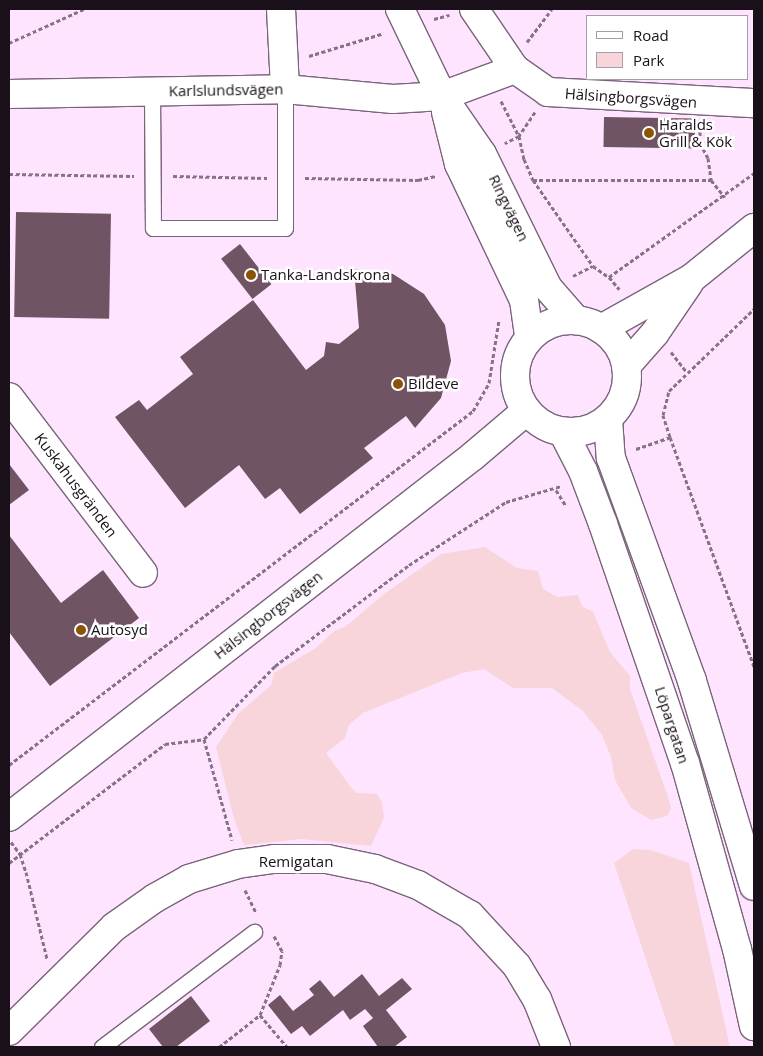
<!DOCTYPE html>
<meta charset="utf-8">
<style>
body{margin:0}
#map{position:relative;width:763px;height:1056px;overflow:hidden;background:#fee4fe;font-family:"Open Sans",sans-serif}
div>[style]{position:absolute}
.green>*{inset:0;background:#f8d5da}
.building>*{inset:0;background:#715463;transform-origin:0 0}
.path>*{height:3px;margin-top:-1.5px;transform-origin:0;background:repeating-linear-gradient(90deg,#857485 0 4px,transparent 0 6.5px)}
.roads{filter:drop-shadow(1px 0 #7a647a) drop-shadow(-1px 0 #7a647a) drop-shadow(0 1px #7a647a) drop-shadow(0 -1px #7a647a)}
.service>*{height:15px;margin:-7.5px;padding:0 7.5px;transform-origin:7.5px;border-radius:7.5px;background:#fff}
.minor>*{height:28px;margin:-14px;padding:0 14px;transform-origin:14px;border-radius:14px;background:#fff}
.tertiary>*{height:28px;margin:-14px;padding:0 14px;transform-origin:14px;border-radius:14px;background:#fff}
.secondary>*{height:28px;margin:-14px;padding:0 14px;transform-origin:14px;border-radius:14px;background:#fff}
.secondary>.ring{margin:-14px;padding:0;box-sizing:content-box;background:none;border:28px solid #fff;border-radius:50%}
.dots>*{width:14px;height:14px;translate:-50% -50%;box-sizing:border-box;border:2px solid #fff;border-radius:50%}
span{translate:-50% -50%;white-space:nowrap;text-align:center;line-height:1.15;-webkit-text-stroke:5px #fff;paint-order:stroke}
.street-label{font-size:15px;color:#191019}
.poi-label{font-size:15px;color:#191019}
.left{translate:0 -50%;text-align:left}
.frame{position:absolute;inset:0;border:10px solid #191019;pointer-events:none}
.legend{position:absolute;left:586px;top:15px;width:162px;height:65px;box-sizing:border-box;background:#fff;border:1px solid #a39fa3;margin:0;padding:6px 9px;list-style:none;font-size:15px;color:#191019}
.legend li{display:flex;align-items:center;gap:10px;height:25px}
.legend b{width:25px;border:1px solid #a39fa3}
</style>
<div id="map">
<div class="green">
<i style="clip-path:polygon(485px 547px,517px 568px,538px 571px,543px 589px,558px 597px,578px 595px,582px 606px,593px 612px,610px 652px,630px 676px,630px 689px,668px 797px,671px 808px,667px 816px,651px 820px,631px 808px,615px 780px,611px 757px,602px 735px,583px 711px,552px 688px,513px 688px,484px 669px,462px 673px,363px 713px,349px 725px,345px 738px,326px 753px,352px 789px,357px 793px,377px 794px,382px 802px,384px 818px,371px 846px,301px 839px,244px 845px,234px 819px,216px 747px,238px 714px,271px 685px,274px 673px,316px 648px,334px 631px,345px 627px,384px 594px,441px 554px)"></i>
<i style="clip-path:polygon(633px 849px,651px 850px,689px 863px,730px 1047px,675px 1047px,614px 863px)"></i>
</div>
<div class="building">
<i style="left:604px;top:117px;width:91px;height:30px;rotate:1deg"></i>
<i style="left:16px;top:212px;width:95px;height:105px;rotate:1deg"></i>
<i style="left:240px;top:244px;width:51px;height:24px;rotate:52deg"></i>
<i style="clip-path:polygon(354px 269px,393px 274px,424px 294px,445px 325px,451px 361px,441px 398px,415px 428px,406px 416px,364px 448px,373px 458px,300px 514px,280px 488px,265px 499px,239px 465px,185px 508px,115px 417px,139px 400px,147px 410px,193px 374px,180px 357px,253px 300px,306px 370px,324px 356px,326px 342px,339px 344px,359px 328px)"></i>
<i style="clip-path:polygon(9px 464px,29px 490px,9px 505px)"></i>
<i style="clip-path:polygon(9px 535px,61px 603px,103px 570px,139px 618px,50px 686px,9px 632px)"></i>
<i style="clip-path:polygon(362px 974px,379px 996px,402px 978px,412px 989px,386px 1010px,407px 1037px,394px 1047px,378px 1047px,363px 1026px,373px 1018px,365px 1009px,350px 1020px,343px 1010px,310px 1036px,302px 1026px,291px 1034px,268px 1005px,280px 995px,293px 1011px,314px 995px,309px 989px,320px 980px,334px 997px)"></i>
<i style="clip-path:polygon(191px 996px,210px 1021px,176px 1047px,163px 1047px,149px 1029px)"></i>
</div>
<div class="path">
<i style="left:434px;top:19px;width:16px;rotate:-15deg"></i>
<i style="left:527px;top:42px;width:41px;rotate:-52.9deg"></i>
<i style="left:9px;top:43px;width:82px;rotate:-24.4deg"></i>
<i style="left:309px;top:56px;width:78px;rotate:-17deg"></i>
<i style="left:501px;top:101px;width:39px;rotate:63deg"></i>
<i style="left:519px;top:136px;width:16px;rotate:153deg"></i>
<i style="left:535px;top:112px;width:29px;rotate:124deg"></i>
<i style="left:519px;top:136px;width:24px;rotate:78deg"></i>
<i style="left:524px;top:159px;width:23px;rotate:67deg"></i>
<i style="left:533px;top:180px;width:105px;rotate:55.1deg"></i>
<i style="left:700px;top:125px;width:18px;rotate:90deg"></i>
<i style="left:700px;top:143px;width:17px;rotate:62deg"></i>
<i style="left:708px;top:158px;width:22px;rotate:82deg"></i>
<i style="left:711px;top:180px;width:22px;rotate:51deg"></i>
<i style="left:9px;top:174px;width:125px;rotate:0.9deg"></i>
<i style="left:173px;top:176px;width:94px;rotate:1.2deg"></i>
<i style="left:305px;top:178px;width:113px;rotate:1deg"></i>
<i style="left:418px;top:180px;width:18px;rotate:-13deg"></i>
<i style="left:533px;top:180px;width:178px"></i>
<i style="left:573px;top:276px;width:22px;rotate:-27deg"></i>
<i style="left:593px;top:266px;width:19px;rotate:35deg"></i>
<i style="left:609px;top:277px;width:178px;rotate:-35.6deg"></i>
<i style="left:609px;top:277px;width:16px;rotate:50deg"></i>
<i style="left:671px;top:352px;width:24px;rotate:52deg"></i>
<i style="left:670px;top:437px;width:244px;rotate:69.9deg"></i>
<i style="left:636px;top:449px;width:36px;rotate:-19deg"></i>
<i style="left:670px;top:437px;width:23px;rotate:-108deg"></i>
<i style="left:663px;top:415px;width:25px;rotate:-76deg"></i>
<i style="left:669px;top:391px;width:118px;rotate:-44deg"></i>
<i style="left:556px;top:490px;width:19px;rotate:58deg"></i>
<i style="left:204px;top:739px;width:105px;rotate:74.5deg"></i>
<i style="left:9px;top:765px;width:584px;rotate:-37.34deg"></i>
<i style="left:473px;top:411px;width:32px;rotate:-60deg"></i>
<i style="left:489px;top:383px;width:64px;rotate:-81deg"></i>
<i style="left:11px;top:842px;width:15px;rotate:53deg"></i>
<i style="left:20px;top:854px;width:19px;rotate:72deg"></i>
<i style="left:26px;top:872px;width:89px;rotate:76.4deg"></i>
<i style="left:9px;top:863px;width:196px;rotate:-37.3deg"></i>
<i style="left:165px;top:744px;width:39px;rotate:-7deg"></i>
<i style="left:204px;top:739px;width:102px;rotate:-45.8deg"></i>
<i style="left:275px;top:666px;width:168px;rotate:-37deg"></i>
<i style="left:409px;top:565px;width:116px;rotate:-33deg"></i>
<i style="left:506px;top:502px;width:57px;rotate:-16.2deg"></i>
<i style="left:245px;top:890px;width:25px;rotate:64deg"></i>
<i style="left:260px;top:1015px;width:42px;rotate:49.8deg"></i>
<i style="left:219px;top:1047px;width:52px;rotate:-38deg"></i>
<i style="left:260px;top:1015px;width:54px;rotate:-68.2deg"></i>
<i style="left:280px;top:965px;width:14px;rotate:-82deg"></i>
<i style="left:282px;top:951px;width:17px;rotate:-118deg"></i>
</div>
<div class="roads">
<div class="service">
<i style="left:152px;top:91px;width:137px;rotate:89.6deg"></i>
<i style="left:153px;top:228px;width:132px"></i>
<i style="left:285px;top:228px;width:139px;rotate:-90deg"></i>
<i style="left:102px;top:1047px;width:191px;rotate:-37.1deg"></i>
</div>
<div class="minor">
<i style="left:281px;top:9px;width:80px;rotate:87.1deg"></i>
<i style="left:474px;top:9px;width:73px;rotate:55.7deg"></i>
<i style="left:515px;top:69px;width:40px;rotate:34.9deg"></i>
<i style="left:548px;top:92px;width:206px;rotate:3.1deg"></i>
<i style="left:9px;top:94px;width:276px;rotate:-1deg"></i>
<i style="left:285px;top:89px;width:108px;rotate:5.3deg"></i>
<i style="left:393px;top:99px;width:49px;rotate:-3.5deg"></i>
<i style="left:442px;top:96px;width:78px;rotate:-20.3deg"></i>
<i style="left:9px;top:397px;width:221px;rotate:52.7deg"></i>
<i style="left:9px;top:1031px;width:148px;rotate:-44.7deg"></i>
<i style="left:114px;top:927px;width:50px;rotate:-35.3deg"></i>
<i style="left:155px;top:898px;width:39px;rotate:-29deg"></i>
<i style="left:189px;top:879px;width:51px;rotate:-17deg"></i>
<i style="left:238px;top:864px;width:36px;rotate:-8deg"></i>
<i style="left:274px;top:859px;width:53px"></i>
<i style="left:327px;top:859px;width:49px;rotate:11.8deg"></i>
<i style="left:375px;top:869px;width:46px;rotate:20.4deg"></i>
<i style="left:418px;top:885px;width:60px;rotate:30deg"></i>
<i style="left:470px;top:915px;width:69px;rotate:47.3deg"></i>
<i style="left:517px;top:966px;width:39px;rotate:59deg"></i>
<i style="left:537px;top:999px;width:52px;rotate:68.4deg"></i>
</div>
<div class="tertiary">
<i style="left:601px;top:329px;width:104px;rotate:-29.3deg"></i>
<i style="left:692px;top:278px;width:80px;rotate:-38.9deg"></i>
<i style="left:626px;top:366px;width:44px;rotate:-48.7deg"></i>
<i style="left:655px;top:333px;width:60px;rotate:-55.8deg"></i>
<i style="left:608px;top:419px;width:39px;rotate:86deg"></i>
<i style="left:611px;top:458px;width:237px;rotate:70deg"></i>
<i style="left:692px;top:681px;width:214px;rotate:73.2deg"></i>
<i style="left:563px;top:432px;width:44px;rotate:62.9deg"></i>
<i style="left:583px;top:471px;width:57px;rotate:69.3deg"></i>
<i style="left:603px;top:524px;width:253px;rotate:71.1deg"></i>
<i style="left:685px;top:763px;width:193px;rotate:74.4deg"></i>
<i style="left:737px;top:949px;width:79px;rotate:77.6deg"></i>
</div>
<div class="secondary">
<i style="left:400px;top:9px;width:97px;rotate:64.2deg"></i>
<i style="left:442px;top:96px;width:70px;rotate:55.4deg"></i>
<i style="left:482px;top:154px;width:149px;rotate:63.8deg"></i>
<i style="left:548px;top:288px;width:43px;rotate:48.8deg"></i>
<i style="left:446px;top:112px;width:54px;rotate:76deg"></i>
<i style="left:459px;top:164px;width:151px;rotate:64.5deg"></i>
<i style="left:524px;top:300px;width:37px;rotate:82deg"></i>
<i class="ring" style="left:515px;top:320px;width:84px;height:84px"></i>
<i style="left:9px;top:817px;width:588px;rotate:-37.88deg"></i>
<i style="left:473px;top:456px;width:70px;rotate:-40.3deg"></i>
</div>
</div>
<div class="dots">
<i style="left:649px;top:133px;background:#8a5403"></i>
<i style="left:251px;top:275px;background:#8a5403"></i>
<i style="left:398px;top:384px;background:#8a5403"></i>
<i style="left:81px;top:630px;background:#8a5403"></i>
</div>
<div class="street-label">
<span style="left:226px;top:90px;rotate:-1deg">Karlslundsvägen</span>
<span style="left:631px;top:98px;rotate:4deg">Hälsingborgsvägen</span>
<span style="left:509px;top:208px;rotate:64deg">Ringvägen</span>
<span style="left:76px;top:485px;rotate:53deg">Kuskahusgränden</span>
<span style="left:268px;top:615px;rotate:-38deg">Hälsingborgsvägen</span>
<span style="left:672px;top:725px;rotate:72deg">Löpargatan</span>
<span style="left:296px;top:862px">Remigatan</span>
</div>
<div class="poi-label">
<span class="left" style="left:659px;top:133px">Haralds<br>Grill &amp; Kök</span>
<span class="left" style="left:261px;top:275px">Tanka-Landskrona</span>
<span class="left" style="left:408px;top:384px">Bildeve</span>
<span class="left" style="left:91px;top:630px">Autosyd</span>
</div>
<div class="frame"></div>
<ul class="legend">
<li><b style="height:6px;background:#fff"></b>Road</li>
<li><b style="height:14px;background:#f8d5da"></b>Park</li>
</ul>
</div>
